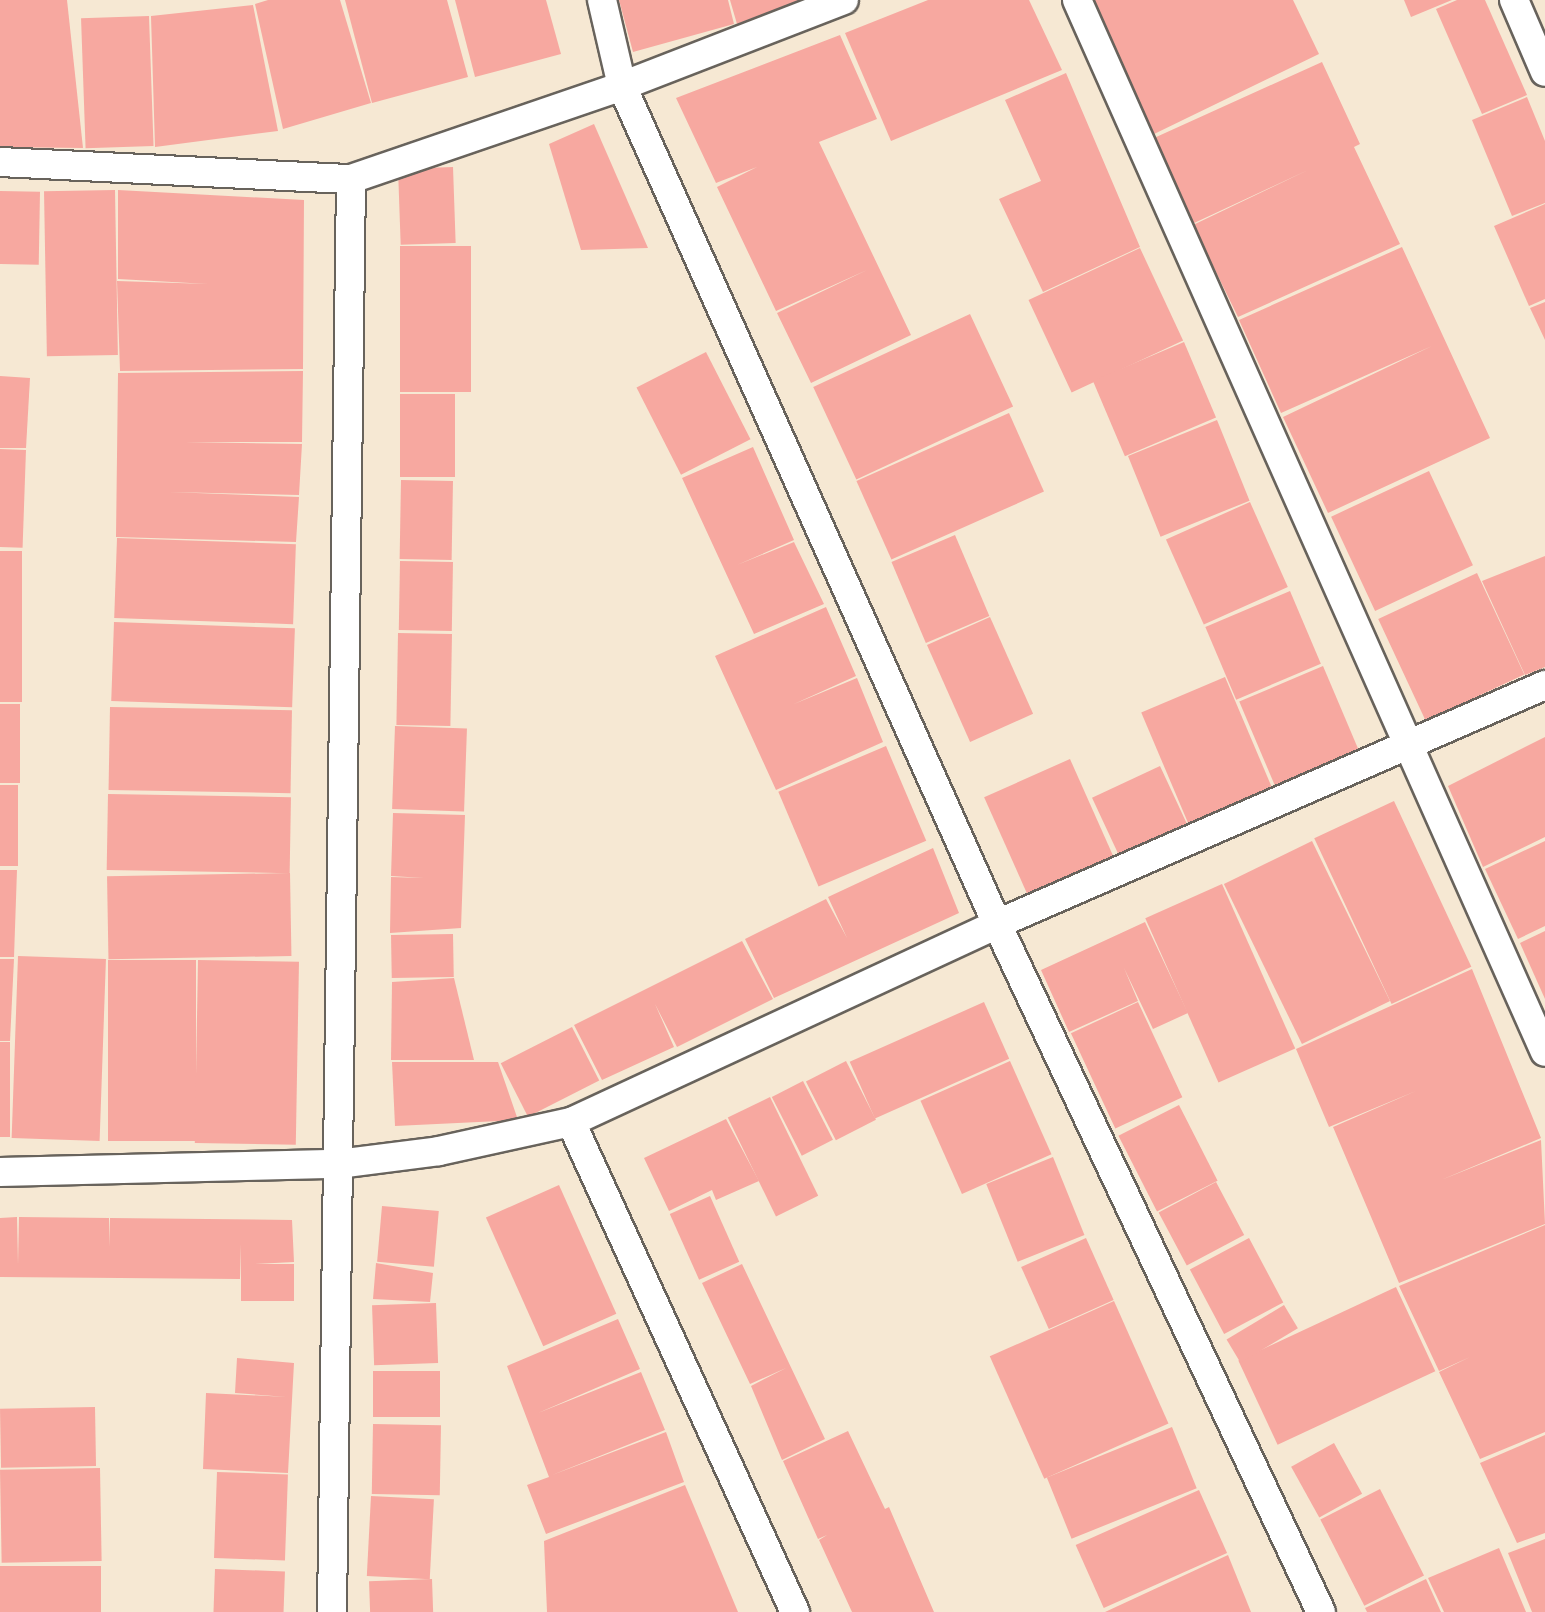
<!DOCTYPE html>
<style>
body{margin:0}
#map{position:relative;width:1545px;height:1612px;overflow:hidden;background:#f6e8d3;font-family:Caveat,sans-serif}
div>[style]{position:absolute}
.building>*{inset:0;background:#f7a8a0;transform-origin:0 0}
.roads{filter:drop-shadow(2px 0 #68635c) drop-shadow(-2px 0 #68635c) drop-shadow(0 2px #68635c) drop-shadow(0 -2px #68635c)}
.minor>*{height:28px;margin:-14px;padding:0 14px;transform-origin:14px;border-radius:14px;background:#fff}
span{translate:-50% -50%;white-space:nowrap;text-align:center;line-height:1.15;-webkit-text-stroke:6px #fbf7ec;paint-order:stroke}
</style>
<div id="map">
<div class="building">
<i style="clip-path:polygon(0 0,67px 0,83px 148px,0 147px)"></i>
<i style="clip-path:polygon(268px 0,340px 0,371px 103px,283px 129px,255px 4px)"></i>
<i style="clip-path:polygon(345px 0,447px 0,468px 77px,372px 103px)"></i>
<i style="clip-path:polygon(455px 0,546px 0,561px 54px,475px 77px)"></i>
<i style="clip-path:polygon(619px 0,728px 0,734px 24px,633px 52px)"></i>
<i style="clip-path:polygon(730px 0,800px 0,737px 24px)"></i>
<i style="clip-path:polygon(928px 0,1029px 0,1062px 70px,891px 141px,845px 33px)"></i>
<i style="clip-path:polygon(1088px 0,1293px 0,1319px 54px,1152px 135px)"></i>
<i style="clip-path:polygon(1404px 0,1452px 0,1411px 17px)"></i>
<i style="clip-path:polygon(1457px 0,1485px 0,1527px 95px,1482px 114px,1436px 9px)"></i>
<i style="clip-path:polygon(253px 5px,278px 131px,155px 147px,151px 16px)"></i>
<i style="left:149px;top:16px;width:130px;height:68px;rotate:88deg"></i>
<i style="clip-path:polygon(840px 35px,877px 119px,819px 142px,911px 335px,811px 383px,777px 313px,867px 270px,776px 311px,717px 187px,757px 167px,716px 183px,676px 98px)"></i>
<i style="clip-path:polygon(1322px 62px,1360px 144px,1354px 147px,1400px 244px,1238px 317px,1193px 225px,1308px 170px,1192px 224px,1154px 138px)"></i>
<i style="clip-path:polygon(1066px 73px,1140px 247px,1043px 292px,999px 199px,1041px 181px,1005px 100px)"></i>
<i style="clip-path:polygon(1527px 97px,1545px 141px,1545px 203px,1512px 216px,1472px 120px)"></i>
<i style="clip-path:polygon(594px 124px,648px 248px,581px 250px,549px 144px)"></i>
<i style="left:453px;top:167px;width:76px;height:55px;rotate:88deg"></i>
<i style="left:115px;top:190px;width:165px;height:71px;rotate:89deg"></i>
<i style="clip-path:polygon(118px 190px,304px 200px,303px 369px,120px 371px,117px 281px,208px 284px,118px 279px)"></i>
<i style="left:0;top:191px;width:40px;height:73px;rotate:1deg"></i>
<i style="clip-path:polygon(1545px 204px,1545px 299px,1529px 306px,1494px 226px)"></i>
<i style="left:400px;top:246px;width:71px;height:146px"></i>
<i style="clip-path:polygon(1402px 247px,1490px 438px,1328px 513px,1283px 417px,1432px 346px,1281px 413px,1239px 320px)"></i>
<i style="left:1140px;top:248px;width:102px;height:123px;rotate:65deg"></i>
<i style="clip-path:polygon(1545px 302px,1545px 340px,1530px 308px)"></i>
<i style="left:970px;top:314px;width:102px;height:173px;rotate:65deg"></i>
<i style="left:1184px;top:342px;width:82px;height:99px;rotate:67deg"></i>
<i style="left:706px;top:352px;width:98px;height:78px;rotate:63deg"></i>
<i style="clip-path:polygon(303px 371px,302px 442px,185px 442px,302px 444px,299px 495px,169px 492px,299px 497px,296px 542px,116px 537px,118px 373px)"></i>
<i style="clip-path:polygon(0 376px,30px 378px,26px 448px,0 448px)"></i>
<i style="left:400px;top:394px;width:55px;height:83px"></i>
<i style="left:1009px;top:413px;width:86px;height:167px;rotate:66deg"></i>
<i style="left:1217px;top:420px;width:87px;height:96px;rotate:68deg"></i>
<i style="clip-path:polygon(753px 447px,794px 540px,737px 565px,794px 542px,824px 604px,754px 634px,682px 478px)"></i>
<i style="left:0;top:449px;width:26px;height:98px;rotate:2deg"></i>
<i style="left:1429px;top:471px;width:104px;height:108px;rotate:65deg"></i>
<i style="left:401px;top:480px;width:52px;height:79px;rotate:1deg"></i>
<i style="left:1250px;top:502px;width:93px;height:92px;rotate:66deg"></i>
<i style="left:955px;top:535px;width:88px;height:69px;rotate:67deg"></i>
<i style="left:117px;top:538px;width:179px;height:80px;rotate:2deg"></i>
<i style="left:0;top:551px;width:22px;height:151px"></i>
<i style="clip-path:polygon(1545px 556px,1545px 667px,1525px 675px,1482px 581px)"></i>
<i style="left:400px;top:561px;width:53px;height:69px;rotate:1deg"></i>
<i style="left:1477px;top:573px;width:112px;height:109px;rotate:65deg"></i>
<i style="left:1290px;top:591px;width:79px;height:92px;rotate:67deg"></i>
<i style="clip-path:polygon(826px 607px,856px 676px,794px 704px,857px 678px,883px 742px,776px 790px,715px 656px)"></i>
<i style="left:990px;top:617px;width:106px;height:69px;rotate:66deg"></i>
<i style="left:114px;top:622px;width:181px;height:79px;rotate:2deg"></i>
<i style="left:398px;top:633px;width:54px;height:92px;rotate:1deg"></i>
<i style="left:1323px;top:666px;width:92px;height:91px;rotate:67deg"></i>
<i style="left:1225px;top:677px;width:121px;height:91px;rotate:67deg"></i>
<i style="left:0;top:704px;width:20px;height:79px"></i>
<i style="left:110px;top:707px;width:182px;height:83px;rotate:1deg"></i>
<i style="left:395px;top:726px;width:72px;height:83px;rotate:2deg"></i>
<i style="clip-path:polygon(1545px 737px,1545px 837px,1483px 867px,1448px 786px)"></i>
<i style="left:886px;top:746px;width:103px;height:117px;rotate:67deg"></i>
<i style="left:1070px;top:759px;width:107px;height:94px;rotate:66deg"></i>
<i style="left:1160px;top:766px;width:65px;height:75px;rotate:65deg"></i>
<i style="left:0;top:785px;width:18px;height:81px"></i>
<i style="left:108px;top:794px;width:183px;height:76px;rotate:1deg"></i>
<i style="left:1394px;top:801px;width:183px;height:88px;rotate:65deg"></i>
<i style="clip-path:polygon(393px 813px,465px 815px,461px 928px,390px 933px,391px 877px,424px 878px,391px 876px)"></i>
<i style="left:1312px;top:841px;width:178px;height:98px;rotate:64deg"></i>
<i style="clip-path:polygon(1545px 841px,1545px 926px,1518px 939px,1485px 869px)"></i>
<i style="clip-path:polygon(933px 848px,959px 913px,774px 998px,745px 939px,826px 899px,847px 938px,828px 897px)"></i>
<i style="clip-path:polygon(0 870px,17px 870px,14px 957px,0 957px)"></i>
<i style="left:290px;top:873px;width:83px;height:183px;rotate:89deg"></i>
<i style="left:1222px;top:884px;width:180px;height:84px;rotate:66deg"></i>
<i style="clip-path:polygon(1145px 922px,1188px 1013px,1153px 1029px,1124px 968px,1138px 1001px,1069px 1032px,1041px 970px)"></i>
<i style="clip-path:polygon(1545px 931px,1545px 999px,1520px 943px)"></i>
<i style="left:453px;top:934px;width:43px;height:62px;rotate:89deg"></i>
<i style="clip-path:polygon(742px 941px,773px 999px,677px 1047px,655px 1004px,674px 1047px,602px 1080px,574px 1025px)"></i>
<i style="left:18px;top:956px;width:88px;height:182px;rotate:2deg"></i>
<i style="clip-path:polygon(0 959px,14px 959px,10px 1041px,0 1041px)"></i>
<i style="left:108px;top:960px;width:88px;height:181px"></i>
<i style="left:198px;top:960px;width:101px;height:183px;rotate:1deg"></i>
<i style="clip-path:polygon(1472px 969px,1541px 1138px,1441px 1180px,1541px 1140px,1545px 1224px,1399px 1283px,1333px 1127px,1416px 1091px,1329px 1127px,1296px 1049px)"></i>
<i style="clip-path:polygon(454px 978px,474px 1060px,391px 1060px,392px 982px)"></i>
<i style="left:984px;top:1002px;width:62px;height:147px;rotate:66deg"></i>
<i style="left:1138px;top:1002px;width:105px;height:74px;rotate:65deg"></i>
<i style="left:572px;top:1027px;width:60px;height:80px;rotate:63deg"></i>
<i style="left:0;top:1042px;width:10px;height:95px"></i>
<i style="left:846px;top:1061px;width:66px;height:45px;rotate:63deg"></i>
<i style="left:1010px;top:1061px;width:102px;height:98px;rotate:66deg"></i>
<i style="clip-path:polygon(392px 1062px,498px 1062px,518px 1120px,395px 1126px)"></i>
<i style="left:803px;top:1081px;width:66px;height:35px;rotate:63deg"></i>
<i style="left:770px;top:1097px;width:110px;height:47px;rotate:64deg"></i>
<i style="left:1179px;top:1105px;width:85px;height:68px;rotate:63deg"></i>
<i style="clip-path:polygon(726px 1119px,759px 1181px,716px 1200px,712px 1190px,669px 1211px,644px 1158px)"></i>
<i style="left:1053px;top:1157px;width:84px;height:72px;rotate:68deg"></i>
<i style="left:1216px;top:1182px;width:60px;height:65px;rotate:62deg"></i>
<i style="left:559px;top:1185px;width:141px;height:80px;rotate:66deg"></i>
<i style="left:710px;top:1196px;width:72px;height:44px;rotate:66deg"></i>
<i style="left:382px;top:1206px;width:57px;height:56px;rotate:5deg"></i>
<i style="clip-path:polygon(17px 1217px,18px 1264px,19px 1217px,109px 1218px,110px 1247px,110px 1218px,292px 1220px,294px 1262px,255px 1264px,294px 1264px,294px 1301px,241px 1301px,241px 1244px,240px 1279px,0 1277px,0 1218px)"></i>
<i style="clip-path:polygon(1545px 1225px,1545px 1432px,1480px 1459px,1439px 1372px,1470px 1357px,1439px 1371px,1399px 1286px)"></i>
<i style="left:1086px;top:1238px;width:68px;height:71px;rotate:66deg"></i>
<i style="left:1249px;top:1238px;width:73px;height:67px;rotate:62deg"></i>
<i style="clip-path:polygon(376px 1263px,433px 1273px,430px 1302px,373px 1299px)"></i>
<i style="clip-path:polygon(742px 1264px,825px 1439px,782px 1460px,751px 1386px,786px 1368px,750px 1384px,702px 1283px)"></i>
<i style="left:1396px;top:1287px;width:93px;height:174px;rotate:65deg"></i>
<i style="left:1114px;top:1301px;width:134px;height:136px;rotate:66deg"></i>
<i style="left:436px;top:1303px;width:60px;height:64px;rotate:88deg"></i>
<i style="left:1284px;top:1305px;width:27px;height:67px;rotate:59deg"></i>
<i style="clip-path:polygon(618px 1319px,640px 1369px,538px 1413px,641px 1372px,665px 1430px,552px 1475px,666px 1432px,684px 1482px,546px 1534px,527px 1485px,549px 1477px,507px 1366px)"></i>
<i style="clip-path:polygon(237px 1358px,294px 1363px,288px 1473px,203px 1469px,206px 1393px,287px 1397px,235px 1393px)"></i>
<i style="left:373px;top:1371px;width:67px;height:46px"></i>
<i style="left:95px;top:1407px;width:59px;height:95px;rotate:89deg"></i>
<i style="left:373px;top:1424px;width:68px;height:70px;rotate:1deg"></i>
<i style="left:1172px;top:1427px;width:66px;height:135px;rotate:68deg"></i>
<i style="clip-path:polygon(848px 1431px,885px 1509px,889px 1507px,934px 1612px,852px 1612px,819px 1540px,827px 1535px,818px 1539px,783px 1461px)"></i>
<i style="clip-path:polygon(1545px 1435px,1545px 1533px,1517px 1543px,1480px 1463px)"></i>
<i style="left:1334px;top:1443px;width:58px;height:49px;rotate:61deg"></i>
<i style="left:100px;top:1468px;width:93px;height:100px;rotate:89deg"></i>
<i style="left:217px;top:1472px;width:71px;height:86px;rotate:2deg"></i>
<i style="clip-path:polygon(685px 1485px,738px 1612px,547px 1612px,544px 1541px)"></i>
<i style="left:1380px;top:1489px;width:97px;height:67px;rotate:63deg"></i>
<i style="left:1199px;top:1490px;width:69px;height:135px;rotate:66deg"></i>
<i style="left:371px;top:1496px;width:63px;height:80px;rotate:3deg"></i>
<i style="clip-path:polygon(1545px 1539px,1545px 1612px,1532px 1612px,1508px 1553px)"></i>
<i style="clip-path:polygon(1499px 1548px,1526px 1612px,1444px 1612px,1428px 1578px)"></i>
<i style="clip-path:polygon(1228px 1555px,1251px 1612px,1105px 1612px)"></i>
<i style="left:0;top:1566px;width:101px;height:46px"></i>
<i style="left:215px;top:1569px;width:70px;height:43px;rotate:2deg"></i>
<i style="left:432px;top:1579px;width:33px;height:63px;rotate:88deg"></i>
<i style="clip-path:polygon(1426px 1579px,1441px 1612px,1367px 1612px,1365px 1608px)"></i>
</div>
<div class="roads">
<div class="minor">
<i style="left:602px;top:0;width:88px;rotate:76.9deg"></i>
<i style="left:622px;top:86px;width:918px;rotate:65.89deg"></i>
<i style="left:997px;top:924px;width:760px;rotate:64.78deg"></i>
<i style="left:1077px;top:0;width:1151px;rotate:66.02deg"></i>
<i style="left:1514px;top:0;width:78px;rotate:66.7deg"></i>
<i style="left:0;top:162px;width:351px;rotate:2.8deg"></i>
<i style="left:351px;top:179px;width:287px;rotate:-18.9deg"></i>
<i style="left:622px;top:86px;width:238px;rotate:-21.2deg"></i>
<i style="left:571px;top:1122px;width:539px;rotate:65.43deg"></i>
<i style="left:0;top:1172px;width:338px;rotate:-1.4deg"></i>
<i style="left:338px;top:1164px;width:102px;rotate:-7.3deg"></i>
<i style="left:439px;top:1151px;width:135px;rotate:-12.4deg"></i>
<i style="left:571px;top:1122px;width:470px;rotate:-24.9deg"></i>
<i style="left:997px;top:924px;width:598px;rotate:-23.56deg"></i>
<i style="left:332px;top:1612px;width:1433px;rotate:-89.24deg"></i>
</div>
</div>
</div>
